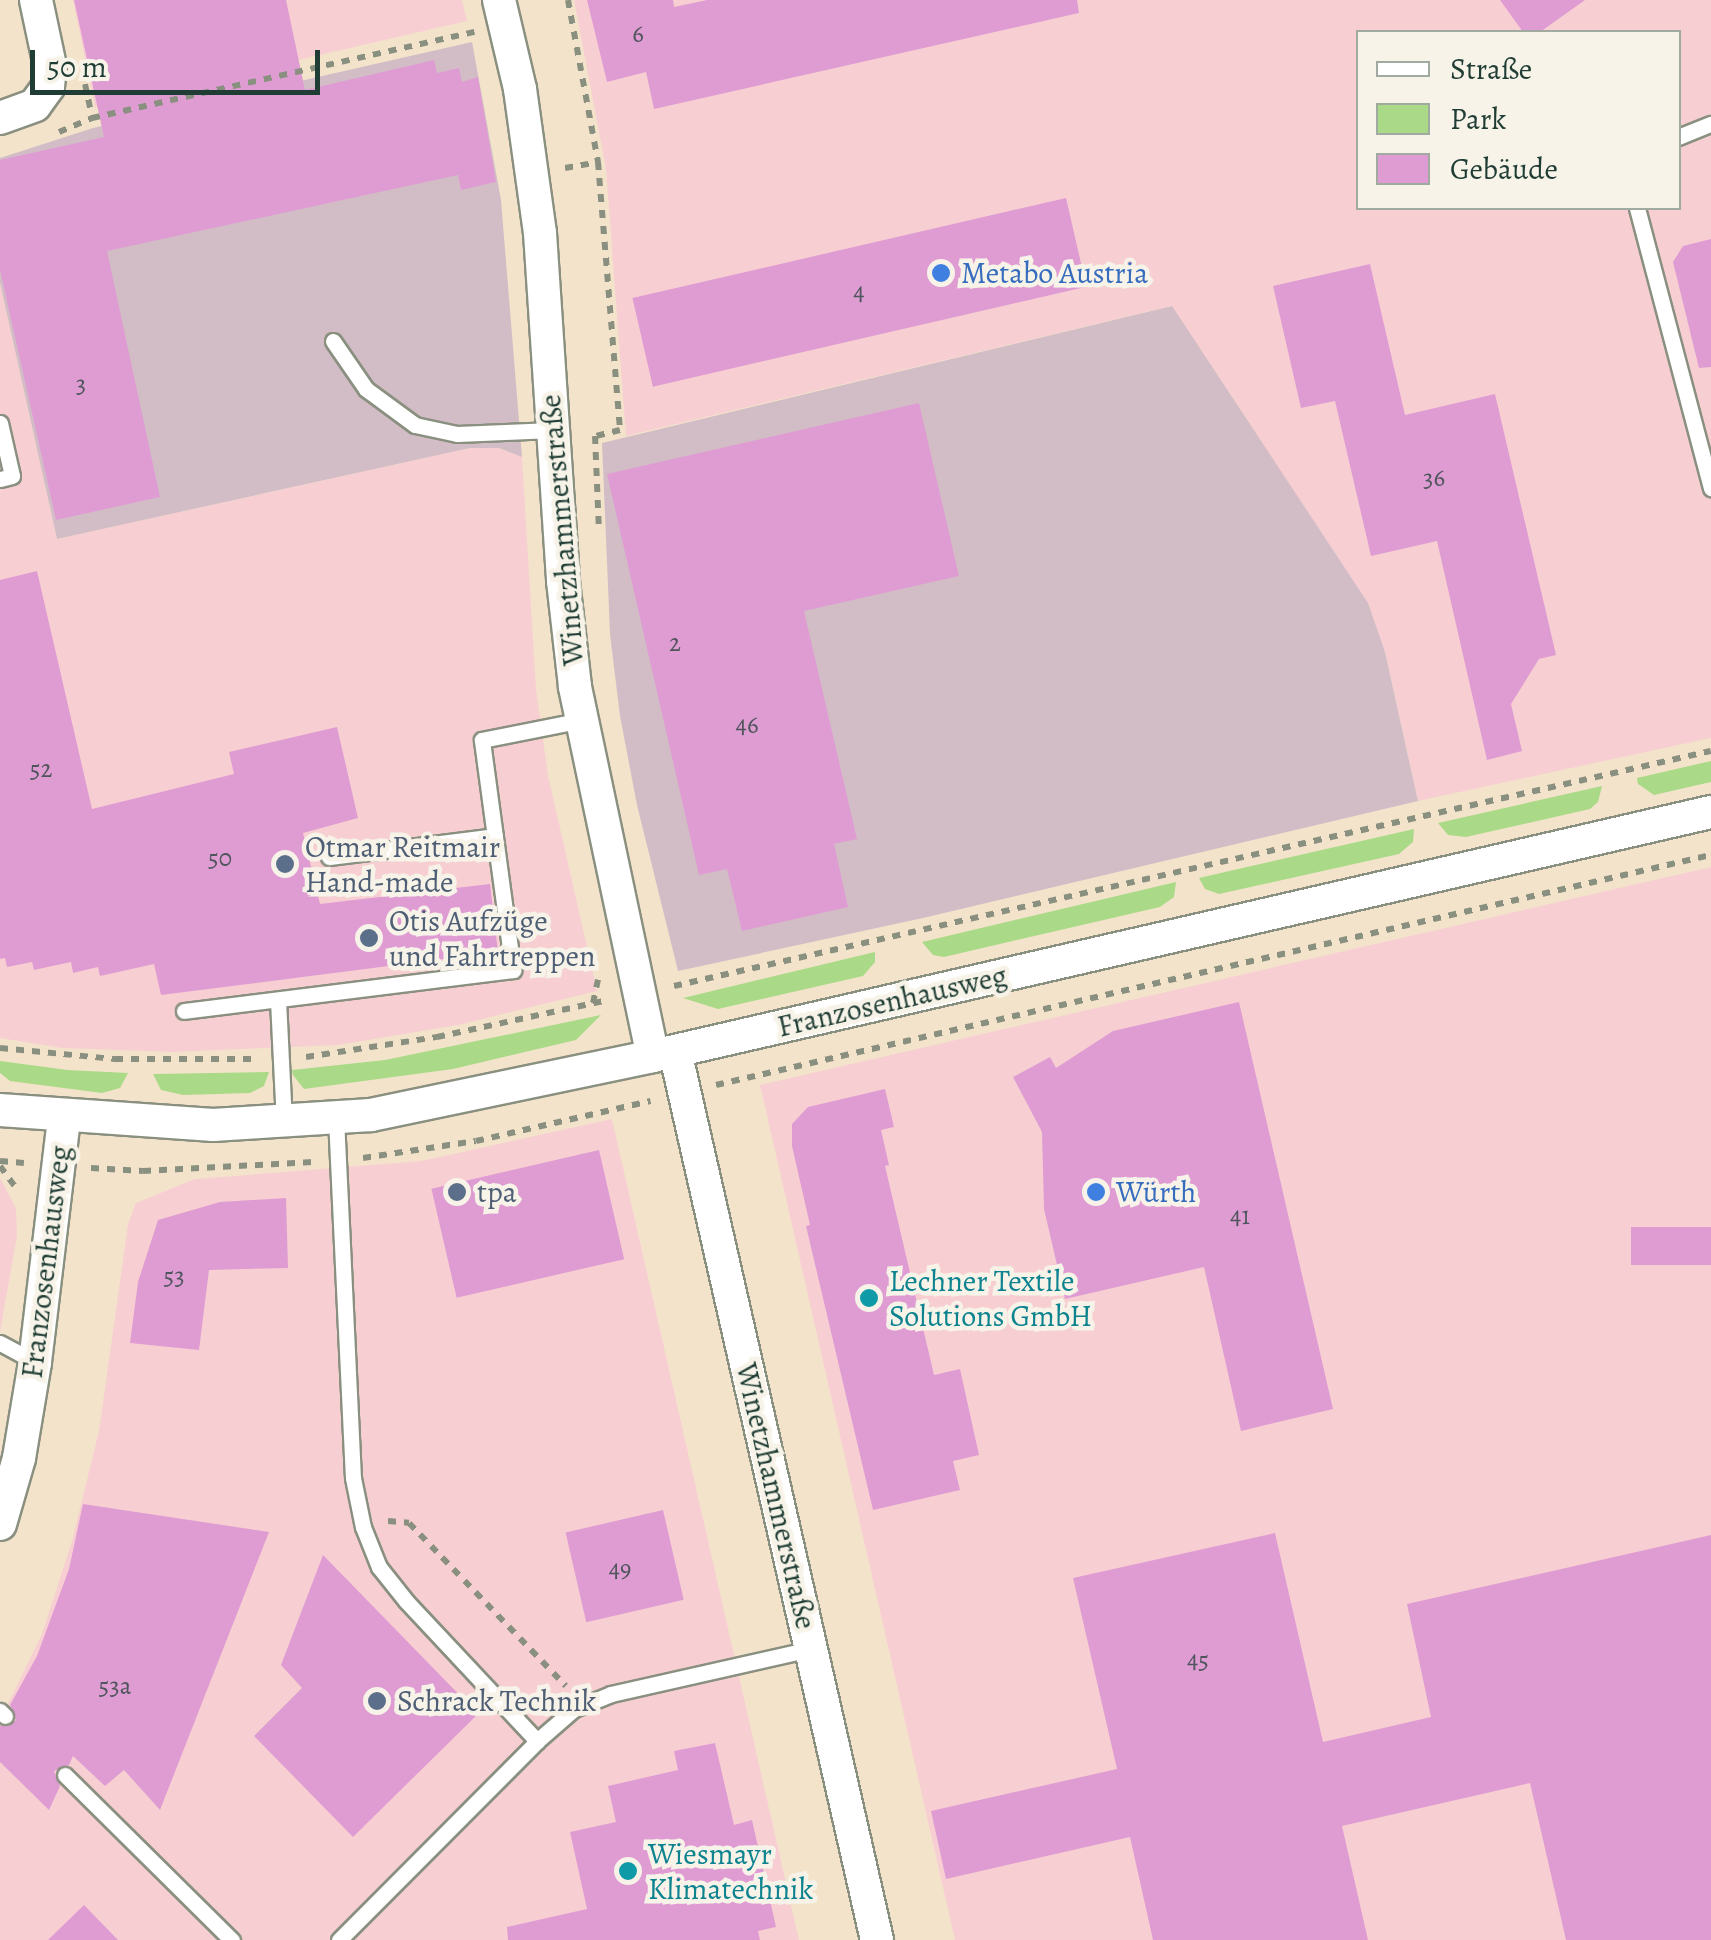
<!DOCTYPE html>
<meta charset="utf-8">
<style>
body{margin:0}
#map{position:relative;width:1711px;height:1940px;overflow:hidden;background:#f4e3cb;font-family:Alegreya,serif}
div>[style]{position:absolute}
.built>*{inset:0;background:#f7cfd2}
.industrial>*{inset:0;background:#d2bdc6}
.green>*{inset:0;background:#aada88}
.building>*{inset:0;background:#df9cd3;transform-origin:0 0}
.path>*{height:6px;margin-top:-3px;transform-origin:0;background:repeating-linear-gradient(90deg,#8a9080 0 8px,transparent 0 16px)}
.roads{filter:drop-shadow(2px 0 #8a9080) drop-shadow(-2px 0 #8a9080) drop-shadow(0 2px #8a9080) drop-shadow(0 -2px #8a9080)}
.service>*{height:15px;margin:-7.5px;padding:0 7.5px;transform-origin:7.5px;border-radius:7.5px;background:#fff}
.minor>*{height:32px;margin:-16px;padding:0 16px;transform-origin:16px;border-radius:16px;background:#fff}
.dots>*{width:28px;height:28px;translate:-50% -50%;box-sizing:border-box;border:5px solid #f7f3e8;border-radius:50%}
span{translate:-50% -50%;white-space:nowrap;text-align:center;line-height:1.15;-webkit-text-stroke:9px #f7f3e8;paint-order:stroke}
.number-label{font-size:25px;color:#4f555c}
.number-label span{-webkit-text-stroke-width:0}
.shop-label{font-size:30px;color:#366cbe}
.left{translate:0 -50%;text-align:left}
.street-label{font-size:30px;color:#1f3d34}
.service-label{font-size:30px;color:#4e5e75}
.culture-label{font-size:30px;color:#0d838f}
.legend{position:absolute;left:1356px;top:30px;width:325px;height:180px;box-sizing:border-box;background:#f7f3e8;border:2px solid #a1aaa0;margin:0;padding:12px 18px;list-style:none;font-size:30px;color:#1f3d34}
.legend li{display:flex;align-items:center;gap:20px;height:50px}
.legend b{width:50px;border:2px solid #a1aaa0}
.scale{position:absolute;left:30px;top:50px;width:290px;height:45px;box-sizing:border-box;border:5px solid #1f3d34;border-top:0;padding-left:12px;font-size:30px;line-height:35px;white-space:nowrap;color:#1f3d34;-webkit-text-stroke:8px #f7f3e8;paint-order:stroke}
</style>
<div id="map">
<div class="built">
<i style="clip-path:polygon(73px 0,462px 0,467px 21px,95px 107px)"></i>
<i style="clip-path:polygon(evenodd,574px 0,1711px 0,1711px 738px,1418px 801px,1385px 652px,1171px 306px,626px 436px,606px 169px,574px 0,1358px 32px,1678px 32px,1678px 208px,1358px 208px,1358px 32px)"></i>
<i style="clip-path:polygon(0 283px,57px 539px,470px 448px,499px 448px,522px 457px,536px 689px,548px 775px,597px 991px,458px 1025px,339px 1045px,173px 1052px,62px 1048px,0 1038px)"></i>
<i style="clip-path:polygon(1711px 867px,1711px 1940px,955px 1940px,760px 1085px)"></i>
<i style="clip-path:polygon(612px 1119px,799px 1940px,0 1940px,0 1720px,42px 1634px,72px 1541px,99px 1431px,128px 1224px,136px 1203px,195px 1179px,421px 1161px)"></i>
<i style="clip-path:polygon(0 1178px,16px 1208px,17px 1236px,0 1332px)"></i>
</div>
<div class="industrial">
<i style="clip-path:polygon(472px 42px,501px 200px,522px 457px,499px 448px,470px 448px,57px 539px,0 283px,0 158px,93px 128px)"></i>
<i style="clip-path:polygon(1172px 306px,1368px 603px,1385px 652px,1418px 801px,923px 918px,678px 971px,637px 805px,620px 716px,610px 634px,602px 443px)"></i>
</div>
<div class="green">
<i style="clip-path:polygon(1711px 761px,1711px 782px,1654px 795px,1638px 784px,1637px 778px)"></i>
<i style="clip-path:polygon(1602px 786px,1598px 802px,1590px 809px,1466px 837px,1448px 835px,1438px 823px)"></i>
<i style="clip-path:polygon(1414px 829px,1413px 842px,1399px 854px,1219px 894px,1205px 889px,1199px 878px)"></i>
<i style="clip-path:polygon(1176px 882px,1174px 897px,1160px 907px,944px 957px,933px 955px,922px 942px)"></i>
<i style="clip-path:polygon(875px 952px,875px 962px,863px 976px,718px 1009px,683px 998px)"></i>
<i style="clip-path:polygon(601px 1015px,576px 1040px,453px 1069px,304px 1089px,293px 1075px,292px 1070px,385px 1060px)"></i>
<i style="clip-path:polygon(0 1061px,68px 1070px,128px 1073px,120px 1088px,102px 1093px,10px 1081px,0 1073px)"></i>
<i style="clip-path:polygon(269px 1072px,264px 1086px,250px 1093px,183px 1095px,161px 1090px,153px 1074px)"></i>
</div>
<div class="building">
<i style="clip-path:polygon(74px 0,286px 0,305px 90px,434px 60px,437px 73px,459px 68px,462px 82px,478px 77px,496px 182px,461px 190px,458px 175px,107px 251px,160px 497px,56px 520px,0 270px,0 160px,104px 137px)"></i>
<i style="clip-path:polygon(587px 0,673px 0,674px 7px,707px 0,1077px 0,1079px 13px,654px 109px,646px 72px,607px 82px)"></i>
<i style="clip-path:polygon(1500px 0,1585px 0,1540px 32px,1523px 32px)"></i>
<i style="left:1066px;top:198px;width:91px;height:445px;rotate:77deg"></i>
<i style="clip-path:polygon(1711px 239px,1711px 367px,1699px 368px,1673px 262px,1683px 246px)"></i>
<i style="clip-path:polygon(1370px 264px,1405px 415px,1495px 394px,1556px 655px,1539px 659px,1511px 704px,1522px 751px,1487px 760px,1437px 541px,1371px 556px,1335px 401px,1301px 408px,1273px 286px)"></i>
<i style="clip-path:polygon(919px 403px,959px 576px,804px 611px,857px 839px,834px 844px,848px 907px,742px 931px,727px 869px,699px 875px,607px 474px)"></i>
<i style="clip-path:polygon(37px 571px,92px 809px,234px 774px,229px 752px,337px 727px,358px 818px,303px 833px,320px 904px,490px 884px,498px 952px,161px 995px,154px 964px,100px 976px,98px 967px,73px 973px,71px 962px,34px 970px,32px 962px,7px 967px,5px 958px,0 959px,0 580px)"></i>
<i style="clip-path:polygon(1239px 1002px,1333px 1409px,1241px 1431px,1204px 1267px,1065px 1299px,1044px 1209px,1042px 1132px,1013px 1077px,1050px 1057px,1056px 1068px,1113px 1031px)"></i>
<i style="clip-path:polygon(885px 1089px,894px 1127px,881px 1130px,889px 1165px,885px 1166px,934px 1375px,960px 1369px,979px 1455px,953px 1461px,960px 1490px,873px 1510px,806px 1226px,810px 1225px,792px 1146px,792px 1124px,808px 1107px)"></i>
<i style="left:599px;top:1150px;width:112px;height:172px;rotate:77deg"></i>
<i style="clip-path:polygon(286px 1198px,288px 1268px,209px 1270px,199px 1350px,130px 1343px,138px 1282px,158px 1220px,220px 1202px)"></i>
<i style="left:1711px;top:1227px;width:38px;height:80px;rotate:90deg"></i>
<i style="clip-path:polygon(83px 1504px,269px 1532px,160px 1810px,124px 1770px,105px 1786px,73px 1756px,69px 1765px,54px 1771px,60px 1786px,49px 1810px,0 1762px,0 1726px,9px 1726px,16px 1720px,10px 1705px,37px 1656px,69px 1569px)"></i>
<i style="left:663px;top:1510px;width:92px;height:100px;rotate:77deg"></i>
<i style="clip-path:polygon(1275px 1533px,1323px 1742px,1431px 1717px,1407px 1604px,1711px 1535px,1711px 1940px,1566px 1940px,1530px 1783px,1342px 1826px,1368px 1940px,1153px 1940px,1130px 1837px,946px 1879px,931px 1811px,1117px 1769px,1073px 1578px)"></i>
<i style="clip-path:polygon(323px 1555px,478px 1714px,353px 1837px,254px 1736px,302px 1688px,281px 1665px)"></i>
<i style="clip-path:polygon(715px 1743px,734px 1825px,752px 1820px,776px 1927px,758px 1931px,760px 1940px,508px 1940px,507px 1927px,587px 1909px,570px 1832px,616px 1822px,608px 1786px,678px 1770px,674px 1751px)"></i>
<i style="clip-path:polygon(84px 1905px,118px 1940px,48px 1940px)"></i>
</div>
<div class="path">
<i style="left:568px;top:0;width:165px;rotate:79.5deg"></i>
<i style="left:598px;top:162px;width:269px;rotate:85.3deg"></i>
<i style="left:620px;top:430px;width:30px;rotate:166deg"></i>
<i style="left:85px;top:84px;width:35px;rotate:78deg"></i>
<i style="left:59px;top:132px;width:36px;rotate:-23deg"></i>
<i style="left:92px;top:118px;width:392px;rotate:-12.7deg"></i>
<i style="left:565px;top:168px;width:34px;rotate:-10deg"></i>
<i style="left:595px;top:436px;width:94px;rotate:87.6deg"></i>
<i style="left:674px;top:986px;width:1063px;rotate:-12.77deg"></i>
<i style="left:593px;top:1003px;width:24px;rotate:-78deg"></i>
<i style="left:0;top:1048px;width:116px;rotate:5.5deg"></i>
<i style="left:115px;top:1059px;width:143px"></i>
<i style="left:306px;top:1057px;width:133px;rotate:-8.7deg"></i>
<i style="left:437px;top:1037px;width:175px;rotate:-12.2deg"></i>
<i style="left:716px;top:1085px;width:1021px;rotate:-13.02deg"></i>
<i style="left:363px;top:1158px;width:114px;rotate:-8.6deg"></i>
<i style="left:476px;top:1141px;width:179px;rotate:-12.9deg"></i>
<i style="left:0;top:1161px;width:24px;rotate:5deg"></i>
<i style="left:0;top:1166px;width:31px;rotate:54deg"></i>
<i style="left:91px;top:1168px;width:52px;rotate:3.3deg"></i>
<i style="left:143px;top:1171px;width:170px;rotate:-3deg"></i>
<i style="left:388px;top:1521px;width:21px;rotate:5deg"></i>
<i style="left:409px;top:1523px;width:226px;rotate:46.1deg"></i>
</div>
<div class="roads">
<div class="service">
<i style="left:1678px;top:137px;width:35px;rotate:-22deg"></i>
<i style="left:1637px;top:208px;width:290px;rotate:75.2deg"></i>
<i style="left:333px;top:341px;width:58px;rotate:55.5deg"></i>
<i style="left:366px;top:389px;width:61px;rotate:36.3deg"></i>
<i style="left:415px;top:425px;width:43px;rotate:12.1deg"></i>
<i style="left:457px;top:434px;width:96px;rotate:-2.4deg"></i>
<i style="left:0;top:423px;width:54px;rotate:77.2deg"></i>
<i style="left:12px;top:476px;width:12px;rotate:166deg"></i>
<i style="left:329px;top:857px;width:167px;rotate:-7.2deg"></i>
<i style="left:278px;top:1000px;width:121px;rotate:87.2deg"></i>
<i style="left:184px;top:1011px;width:332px;rotate:-7.1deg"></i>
<i style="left:513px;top:970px;width:232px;rotate:-97.7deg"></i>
<i style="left:482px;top:740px;width:102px;rotate:-11.3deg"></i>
<i style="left:336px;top:1118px;width:360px;rotate:87.3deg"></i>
<i style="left:353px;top:1478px;width:50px;rotate:78.5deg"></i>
<i style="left:363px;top:1527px;width:43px;rotate:68.2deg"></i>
<i style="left:379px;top:1567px;width:43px;rotate:51.5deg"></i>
<i style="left:406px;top:1601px;width:192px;rotate:46.9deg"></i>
<i style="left:0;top:1343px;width:40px;rotate:28deg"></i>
<i style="left:0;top:1711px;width:7px;rotate:45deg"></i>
<i style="left:65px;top:1775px;width:235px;rotate:44.7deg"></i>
<i style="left:339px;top:1940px;width:281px;rotate:-45.1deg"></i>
<i style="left:537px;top:1741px;width:49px;rotate:-40.9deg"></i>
<i style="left:574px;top:1709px;width:40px;rotate:-22deg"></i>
<i style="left:611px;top:1694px;width:205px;rotate:-12.7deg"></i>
</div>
<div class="minor">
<i style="left:499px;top:0;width:91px;rotate:76.7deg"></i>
<i style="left:520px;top:89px;width:145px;rotate:82.1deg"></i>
<i style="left:540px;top:233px;width:349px;rotate:86.2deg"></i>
<i style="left:563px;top:581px;width:107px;rotate:83.5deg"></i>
<i style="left:575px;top:687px;width:377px;rotate:78.1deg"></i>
<i style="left:0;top:118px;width:37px;rotate:-20deg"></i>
<i style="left:35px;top:105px;width:22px;rotate:-54deg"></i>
<i style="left:48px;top:87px;width:21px;rotate:-85deg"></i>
<i style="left:50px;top:66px;width:67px;rotate:-102deg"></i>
<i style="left:675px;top:1051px;width:912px;rotate:77.2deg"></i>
<i style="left:0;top:1110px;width:214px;rotate:4deg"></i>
<i style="left:213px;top:1125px;width:158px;rotate:-3.6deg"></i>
<i style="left:371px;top:1115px;width:288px;rotate:-11.8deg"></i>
<i style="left:653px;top:1056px;width:1086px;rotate:-12.99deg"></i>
<i style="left:0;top:1524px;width:69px;rotate:-73.9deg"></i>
<i style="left:19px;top:1458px;width:97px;rotate:-80.5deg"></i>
<i style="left:35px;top:1362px;width:247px;rotate:-83.2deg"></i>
</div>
</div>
<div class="dots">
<i style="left:941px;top:273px;background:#3f7fe0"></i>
<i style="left:285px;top:864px;background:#5c6f8a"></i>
<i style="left:369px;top:938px;background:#5c6f8a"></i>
<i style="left:457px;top:1192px;background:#5c6f8a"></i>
<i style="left:1096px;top:1192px;background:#3f7fe0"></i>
<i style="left:869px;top:1298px;background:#0f9aa8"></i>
<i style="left:377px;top:1701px;background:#5c6f8a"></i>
<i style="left:628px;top:1871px;background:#0f9aa8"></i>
</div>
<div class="number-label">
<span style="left:638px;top:34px">6</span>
<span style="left:859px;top:292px">4</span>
<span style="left:81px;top:384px">3</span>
<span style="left:1434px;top:478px">36</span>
<span style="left:675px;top:643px">2</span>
<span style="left:747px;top:725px">46</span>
<span style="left:41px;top:769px">52</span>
<span style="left:220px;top:858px">50</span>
<span style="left:1240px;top:1216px">41</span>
<span style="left:174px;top:1276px">53</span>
<span style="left:620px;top:1569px">49</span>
<span style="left:1198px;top:1660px">45</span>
<span style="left:115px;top:1686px">53a</span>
</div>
<div class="shop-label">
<span class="left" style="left:961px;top:273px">Metabo Austria</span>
<span class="left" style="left:1116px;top:1192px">Würth</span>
</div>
<div class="street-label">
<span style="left:562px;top:530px;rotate:-95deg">Winetzhammerstraße</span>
<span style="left:892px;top:1001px;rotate:-13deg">Franzosenhausweg</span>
<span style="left:46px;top:1262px;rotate:-83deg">Franzosenhausweg</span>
<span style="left:776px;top:1496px;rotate:77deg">Winetzhammerstraße</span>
</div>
<div class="service-label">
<span class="left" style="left:305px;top:864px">Otmar Reitmair<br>Hand-made</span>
<span class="left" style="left:389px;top:938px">Otis Aufzüge<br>und Fahrtreppen</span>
<span class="left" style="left:477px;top:1192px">tpa</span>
<span class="left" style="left:397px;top:1701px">Schrack Technik</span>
</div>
<div class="culture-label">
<span class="left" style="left:889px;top:1298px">Lechner Textile<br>Solutions GmbH</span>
<span class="left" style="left:648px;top:1871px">Wiesmayr<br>Klimatechnik</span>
</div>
<ul class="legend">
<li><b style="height:12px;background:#fff"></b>Straße</li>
<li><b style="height:28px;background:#aada88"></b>Park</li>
<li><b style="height:28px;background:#df9cd3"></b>Gebäude</li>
</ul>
<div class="scale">50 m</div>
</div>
